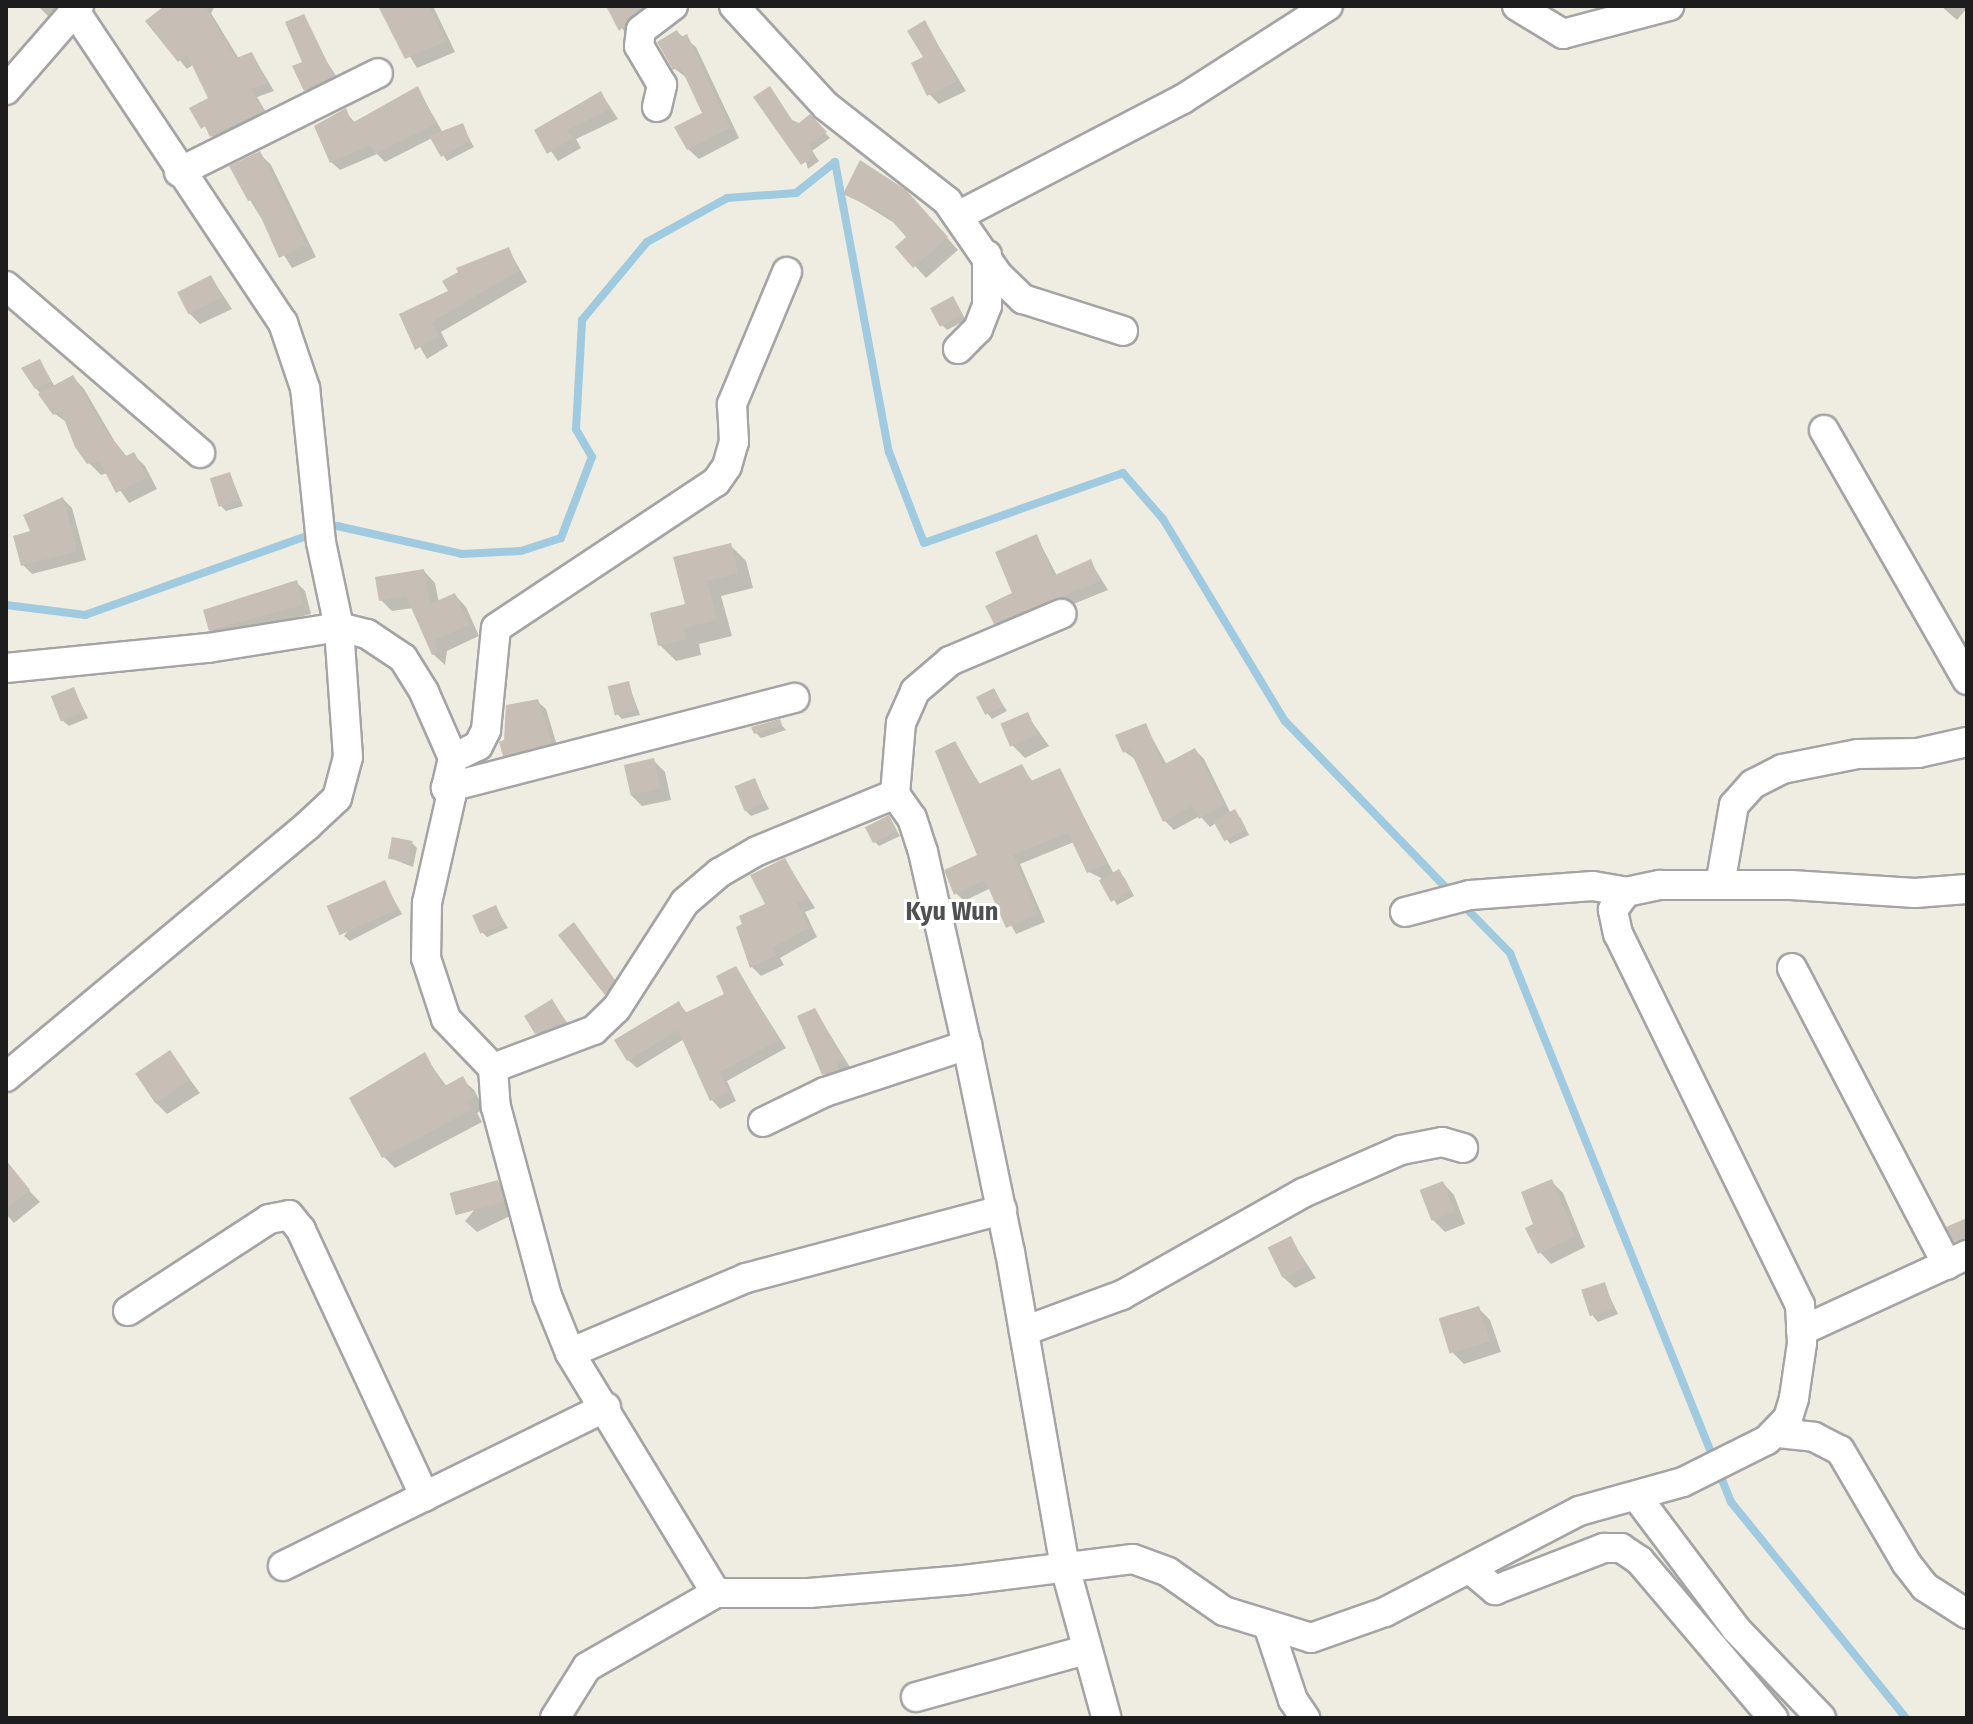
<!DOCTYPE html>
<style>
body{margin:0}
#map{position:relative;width:1973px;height:1724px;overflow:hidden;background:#efece2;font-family:"Fira Sans Condensed",sans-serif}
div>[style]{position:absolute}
.shadow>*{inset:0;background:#0003}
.stream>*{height:8px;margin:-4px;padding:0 4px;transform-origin:4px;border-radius:4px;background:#a0cae0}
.building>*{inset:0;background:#c7bfb5;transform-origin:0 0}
.roads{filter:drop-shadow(2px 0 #a4a4a4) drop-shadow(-2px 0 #a4a4a4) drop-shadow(0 2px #a4a4a4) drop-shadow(0 -2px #a4a4a4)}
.street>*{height:28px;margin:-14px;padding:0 14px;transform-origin:14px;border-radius:14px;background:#fff}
span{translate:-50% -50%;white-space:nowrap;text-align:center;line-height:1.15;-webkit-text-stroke:6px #fff;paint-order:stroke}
.quarter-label{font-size:26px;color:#505050;font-weight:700}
.frame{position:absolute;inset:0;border:8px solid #1d1d1d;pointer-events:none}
</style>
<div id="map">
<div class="shadow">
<i style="clip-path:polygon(38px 6px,65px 6px,51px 19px)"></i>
<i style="clip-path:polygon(165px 6px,215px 6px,211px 13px,239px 59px,252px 54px,274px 91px,257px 97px,270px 119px,220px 144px,212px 136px,192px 109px,210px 98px,194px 64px,187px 69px,148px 21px)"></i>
<i style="clip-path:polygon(379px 6px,433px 6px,455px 52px,417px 68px)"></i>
<i style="clip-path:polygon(608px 6px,652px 6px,629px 39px)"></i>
<i style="clip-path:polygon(1941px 6px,1964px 6px,1967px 8px,1957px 20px)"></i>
<i style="clip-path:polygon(924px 22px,966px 91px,939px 104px,929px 94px)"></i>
<i style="clip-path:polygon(677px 32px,696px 47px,739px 138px,699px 159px,688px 149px,704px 114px,687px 78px,675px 69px,660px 40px)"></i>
<i style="clip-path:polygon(323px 56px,344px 88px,317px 101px,306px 90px)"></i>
<i style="clip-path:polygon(418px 89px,443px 133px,462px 126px,474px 147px,447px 161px,432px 138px,385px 162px,377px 154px,340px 170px,331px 162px,345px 111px,356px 124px)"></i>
<i style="clip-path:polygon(601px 93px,618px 119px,576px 139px,581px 148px,558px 161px,537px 131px)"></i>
<i style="clip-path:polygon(810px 117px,830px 138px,812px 151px,819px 161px,808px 169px,794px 123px,799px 126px)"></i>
<i style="clip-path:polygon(259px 153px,271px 165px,316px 257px,292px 268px,250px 200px)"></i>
<i style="clip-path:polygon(846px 193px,917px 204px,958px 250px,926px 278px,898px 247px,909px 237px,899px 226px)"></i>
<i style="clip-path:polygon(509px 250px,527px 282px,441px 332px,448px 346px,427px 359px,402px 315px,451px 291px)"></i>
<i style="clip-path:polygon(211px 277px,232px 309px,200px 324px,188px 312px)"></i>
<i style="clip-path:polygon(952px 298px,966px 320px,947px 330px,942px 325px)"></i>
<i style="clip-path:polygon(40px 361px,55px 387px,73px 377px,84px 389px,115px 442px,127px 457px,133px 454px,145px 466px,157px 489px,129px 503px,108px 473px,101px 475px,89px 463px,69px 424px,55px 414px,36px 388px)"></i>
<i style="clip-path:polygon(230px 474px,243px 506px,226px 511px,221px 506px)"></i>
<i style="clip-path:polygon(63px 499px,72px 508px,86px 560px,32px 574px,23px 565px,33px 533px)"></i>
<i style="clip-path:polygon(1037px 537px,1057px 576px,1090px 561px,1108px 590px,1004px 632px,995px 623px,1015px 594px)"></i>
<i style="clip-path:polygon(730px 545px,746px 561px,753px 588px,721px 596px,732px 636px,699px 644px,701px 655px,676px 661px,660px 645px)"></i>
<i style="clip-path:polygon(424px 571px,435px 583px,439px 603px,455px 595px,466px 607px,479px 636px,447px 651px,445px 665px,433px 654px,413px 608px,392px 611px,381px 600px)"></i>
<i style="clip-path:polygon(297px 583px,305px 591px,311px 614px,219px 638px,210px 630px)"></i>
<i style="clip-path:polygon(628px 683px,640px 715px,622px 719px,617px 714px)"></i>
<i style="clip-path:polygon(73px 689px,88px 718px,69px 726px,63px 721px)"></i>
<i style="clip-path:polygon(993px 690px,1007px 711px,992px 719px,987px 713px)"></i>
<i style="clip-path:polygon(537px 701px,546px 709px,559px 752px,513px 763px,504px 755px)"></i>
<i style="clip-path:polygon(1027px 715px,1049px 746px,1025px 758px,1013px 746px)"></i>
<i style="clip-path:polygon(779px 722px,786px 730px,761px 738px,756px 733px)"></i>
<i style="clip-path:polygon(1145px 725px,1167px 765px,1195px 750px,1204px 759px,1231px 814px,1240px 817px,1249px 835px,1230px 844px,1216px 823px,1210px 827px,1200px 816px,1174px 830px,1165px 821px,1136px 760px,1125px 752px)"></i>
<i style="clip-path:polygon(955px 744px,981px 786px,1021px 766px,1033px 782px,1059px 770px,1114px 874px,1124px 877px,1134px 896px,1117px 905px,1101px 878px,1089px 872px,1074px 842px,1020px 864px,1045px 922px,1016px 934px,991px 888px,964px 901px,956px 893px,979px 856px)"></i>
<i style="clip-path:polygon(653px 760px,665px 772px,671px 800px,642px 806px,631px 795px)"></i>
<i style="clip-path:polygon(754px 780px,769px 809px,751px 816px,746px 811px)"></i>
<i style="clip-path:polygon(888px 817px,900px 836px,879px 846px,873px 840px)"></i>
<i style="clip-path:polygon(412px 843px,417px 848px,413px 867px,390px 858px)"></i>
<i style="clip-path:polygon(785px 860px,815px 908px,805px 912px,817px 937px,780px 958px,784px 965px,761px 976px,752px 967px,745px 925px,768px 905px)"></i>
<i style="clip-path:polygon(384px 882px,402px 914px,350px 941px,344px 936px)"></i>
<i style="clip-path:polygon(495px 907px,508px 928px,487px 937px,482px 932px)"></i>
<i style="clip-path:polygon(579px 930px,619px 986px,611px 998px,561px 935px)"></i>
<i style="clip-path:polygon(736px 969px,786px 1048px,727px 1081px,736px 1101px,720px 1109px,712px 1100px,684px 1039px,637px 1068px,628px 1060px,679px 1004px,688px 1014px,726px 995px)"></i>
<i style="clip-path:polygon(551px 1001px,576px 1034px,548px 1044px,537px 1033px)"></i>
<i style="clip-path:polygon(815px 1010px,851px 1069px,833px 1084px,824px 1074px)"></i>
<i style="clip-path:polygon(170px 1053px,200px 1093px,167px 1114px,156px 1103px)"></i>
<i style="clip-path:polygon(424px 1055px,447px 1087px,462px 1079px,474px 1090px,484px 1109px,477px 1113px,482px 1122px,395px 1168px,383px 1156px)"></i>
<i style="clip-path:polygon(6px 1166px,40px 1202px,14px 1223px,6px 1214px)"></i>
<i style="clip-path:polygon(498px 1182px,509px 1194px,514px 1214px,477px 1232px,465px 1221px)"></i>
<i style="clip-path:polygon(1552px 1182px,1563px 1193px,1585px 1247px,1551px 1264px,1540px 1252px)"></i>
<i style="clip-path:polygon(1443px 1183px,1454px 1195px,1465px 1224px,1445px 1232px,1433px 1220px)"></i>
<i style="clip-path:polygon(1290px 1238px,1316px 1278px,1295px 1288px,1283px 1277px)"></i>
<i style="clip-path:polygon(1604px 1285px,1618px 1314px,1598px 1322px,1593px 1316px)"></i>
<i style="clip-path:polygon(1478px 1308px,1490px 1320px,1501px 1352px,1464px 1364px,1453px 1353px)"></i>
</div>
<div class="stream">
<i style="left:326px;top:530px;width:12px;rotate:-20deg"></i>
<i style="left:337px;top:526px;width:128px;rotate:12.6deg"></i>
<i style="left:462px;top:554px;width:59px;rotate:-2.9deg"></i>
<i style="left:521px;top:551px;width:42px;rotate:-18deg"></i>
<i style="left:561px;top:538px;width:87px;rotate:-69.1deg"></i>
<i style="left:592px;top:457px;width:32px;rotate:-120deg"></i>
<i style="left:576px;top:429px;width:109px;rotate:-86.8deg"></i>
<i style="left:582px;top:320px;width:102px;rotate:-50.2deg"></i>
<i style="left:647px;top:242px;width:91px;rotate:-28.8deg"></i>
<i style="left:727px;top:198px;width:69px;rotate:-4.1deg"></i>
<i style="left:796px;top:193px;width:50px;rotate:-38.5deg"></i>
<i style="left:835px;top:162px;width:295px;rotate:79.5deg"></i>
<i style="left:889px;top:452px;width:97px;rotate:69deg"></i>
<i style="left:924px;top:543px;width:211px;rotate:-19.4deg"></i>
<i style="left:1123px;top:473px;width:61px;rotate:49deg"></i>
<i style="left:1163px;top:519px;width:236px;rotate:58.9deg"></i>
<i style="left:1285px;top:721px;width:240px;rotate:46deg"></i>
<i style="left:6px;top:605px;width:80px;rotate:7.2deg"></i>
<i style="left:85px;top:615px;width:242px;rotate:-19.6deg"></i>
<i style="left:1462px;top:904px;width:69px;rotate:45.6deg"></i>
<i style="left:1510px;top:953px;width:592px;rotate:68.07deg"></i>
<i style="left:1731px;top:1502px;width:278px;rotate:51deg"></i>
</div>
<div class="building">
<i style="clip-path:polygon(164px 6px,205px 6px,236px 58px,252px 52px,267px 83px,251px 89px,264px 111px,210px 137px,205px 126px,201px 129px,189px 108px,208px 98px,187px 55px,178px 62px,145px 21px)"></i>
<i style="clip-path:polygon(378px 6px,429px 6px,446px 41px,405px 59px)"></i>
<i style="clip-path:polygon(606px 6px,645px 6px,619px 31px)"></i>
<i style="clip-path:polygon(304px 14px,334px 76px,304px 91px,292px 66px,302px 62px,285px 22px)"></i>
<i style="clip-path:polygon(925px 20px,957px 81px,927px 96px,911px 63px,923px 57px,907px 31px)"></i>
<i style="clip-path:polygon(677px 30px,681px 37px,687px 34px,730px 128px,687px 150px,674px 127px,702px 113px,680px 66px,673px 70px,657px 42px)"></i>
<i style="clip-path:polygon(418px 86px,436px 124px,375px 154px,370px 145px,330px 163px,314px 126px,346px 108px,352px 123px)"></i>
<i style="clip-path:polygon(770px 86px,792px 120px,799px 123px,810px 114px,827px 132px,809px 145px,815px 155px,801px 165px,753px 97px)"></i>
<i style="clip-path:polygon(601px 91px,610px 109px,568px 130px,573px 138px,547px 154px,534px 130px)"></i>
<i style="clip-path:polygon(463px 123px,470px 141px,441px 157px,429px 136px)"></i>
<i style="clip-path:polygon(260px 151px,306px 245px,279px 258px,253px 199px,248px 201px,229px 166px)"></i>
<i style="clip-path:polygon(860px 160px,906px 190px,948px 237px,913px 268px,895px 247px,906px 237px,887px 215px,843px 194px)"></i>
<i style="clip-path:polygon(509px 247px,518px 271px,432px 322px,439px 336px,415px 350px,399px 314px,448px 291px,442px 281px,458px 272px,456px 268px)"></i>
<i style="left:211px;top:275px;width:25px;height:38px;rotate:63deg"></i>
<i style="left:953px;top:296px;width:21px;height:26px;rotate:62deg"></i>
<i style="clip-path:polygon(40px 359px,51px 381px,35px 389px,21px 368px)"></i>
<i style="clip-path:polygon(73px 375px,104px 428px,126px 456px,134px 452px,147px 477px,116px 493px,99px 461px,87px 464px,75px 447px,61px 411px,53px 415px,38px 394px)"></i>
<i style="left:230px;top:472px;width:30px;height:21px;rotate:73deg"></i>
<i style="clip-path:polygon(63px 497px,77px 551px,21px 566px,13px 536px,30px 531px,23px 515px)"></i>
<i style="clip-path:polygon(1037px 534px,1053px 576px,1091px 559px,1100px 581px,994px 624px,985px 606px,1012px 593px,995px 552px)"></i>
<i style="clip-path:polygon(731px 543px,738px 573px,707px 581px,717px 620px,684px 628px,687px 639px,658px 646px,650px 613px,685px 604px,673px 557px)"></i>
<i style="clip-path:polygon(424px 569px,430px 604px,455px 593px,469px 625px,436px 639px,438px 653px,432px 655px,406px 596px,379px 601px,375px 577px)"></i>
<i style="clip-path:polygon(297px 580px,303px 605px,209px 631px,203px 610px)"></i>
<i style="left:629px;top:681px;width:30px;height:22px;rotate:76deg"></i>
<i style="left:74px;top:687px;width:27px;height:25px;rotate:68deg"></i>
<i style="left:994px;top:688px;width:20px;height:20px;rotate:63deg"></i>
<i style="clip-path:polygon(538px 699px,552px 743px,503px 756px,499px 742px,504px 740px,506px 705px)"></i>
<i style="left:1028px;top:712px;width:25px;height:30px;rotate:67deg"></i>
<i style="clip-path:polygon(780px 719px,782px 725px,754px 734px,751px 727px)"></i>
<i style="clip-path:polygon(1146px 723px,1163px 765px,1195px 748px,1224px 805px,1199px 819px,1192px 806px,1163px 822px,1130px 750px,1123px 753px,1115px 735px)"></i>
<i style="clip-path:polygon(955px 741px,979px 784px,1022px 764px,1031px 781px,1060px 768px,1107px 864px,1087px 873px,1068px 833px,1013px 855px,1038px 914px,1006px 928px,985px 880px,954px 895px,944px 870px,977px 855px,935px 751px)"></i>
<i style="left:654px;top:758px;width:31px;height:31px;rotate:77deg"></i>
<i style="left:755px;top:778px;width:27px;height:22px;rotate:68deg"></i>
<i style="left:1235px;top:809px;width:23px;height:25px;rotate:61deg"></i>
<i style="left:889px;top:815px;width:18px;height:27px;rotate:63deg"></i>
<i style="left:392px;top:837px;width:21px;height:22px;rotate:11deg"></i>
<i style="clip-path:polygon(785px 858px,807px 898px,797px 903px,809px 928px,772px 948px,776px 955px,750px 968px,736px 927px,742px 924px,739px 916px,765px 904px,750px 875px)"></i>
<i style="left:1119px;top:869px;width:25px;height:23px;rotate:61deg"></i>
<i style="left:385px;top:880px;width:32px;height:64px;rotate:66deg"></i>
<i style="left:496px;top:905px;width:20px;height:26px;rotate:66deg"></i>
<i style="clip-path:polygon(574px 922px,615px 980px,605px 995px,558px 935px)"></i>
<i style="clip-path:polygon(736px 966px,779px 1040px,720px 1072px,729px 1092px,710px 1101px,678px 1030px,627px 1061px,614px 1040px,679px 1001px,685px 1013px,724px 994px,716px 976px)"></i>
<i style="clip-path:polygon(552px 999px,566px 1022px,535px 1034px,524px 1016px)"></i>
<i style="clip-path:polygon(815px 1008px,843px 1059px,836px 1062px,839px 1069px,822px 1075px,797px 1016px)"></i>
<i style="left:170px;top:1050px;width:36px;height:42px;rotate:56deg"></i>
<i style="clip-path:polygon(425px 1052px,443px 1087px,463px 1076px,474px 1097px,467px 1101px,471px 1110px,382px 1158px,349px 1098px)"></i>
<i style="clip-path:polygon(6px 1160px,30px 1190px,6px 1209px)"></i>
<i style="clip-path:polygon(1552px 1179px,1575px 1236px,1538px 1254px,1525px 1228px,1533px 1224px,1521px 1192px)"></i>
<i style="left:498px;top:1180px;width:23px;height:50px;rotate:75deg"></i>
<i style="left:1443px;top:1181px;width:33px;height:25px;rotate:69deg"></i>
<i style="clip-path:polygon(1967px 1218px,1967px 1238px,1954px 1242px,1946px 1227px)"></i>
<i style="left:1291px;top:1236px;width:34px;height:26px;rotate:64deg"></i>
<i style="left:1605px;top:1282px;width:28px;height:25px;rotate:72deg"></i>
<i style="left:1479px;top:1306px;width:37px;height:42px;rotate:73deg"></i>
</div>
<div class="roads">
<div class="street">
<i style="left:734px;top:6px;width:136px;rotate:47.4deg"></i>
<i style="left:826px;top:106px;width:154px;rotate:38.1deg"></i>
<i style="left:947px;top:201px;width:90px;rotate:55.4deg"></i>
<i style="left:998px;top:275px;width:35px;rotate:44deg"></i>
<i style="left:1023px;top:299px;width:105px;rotate:17.7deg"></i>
<i style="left:1517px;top:6px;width:54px;rotate:31.3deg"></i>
<i style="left:1563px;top:34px;width:110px;rotate:-14.8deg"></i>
<i style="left:6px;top:90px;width:111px;rotate:-49deg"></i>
<i style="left:657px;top:107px;width:23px;rotate:-77deg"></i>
<i style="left:662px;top:85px;width:45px;rotate:-120.5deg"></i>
<i style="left:639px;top:46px;width:16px;rotate:-83deg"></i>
<i style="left:641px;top:30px;width:40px;rotate:-37deg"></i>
<i style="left:179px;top:172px;width:222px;rotate:-26.4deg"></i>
<i style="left:958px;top:216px;width:254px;rotate:-27.5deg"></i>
<i style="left:1183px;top:99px;width:172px;rotate:-32.7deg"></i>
<i style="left:6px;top:286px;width:256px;rotate:40.7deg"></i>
<i style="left:958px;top:349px;width:28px;rotate:-45deg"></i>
<i style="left:978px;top:329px;width:25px;rotate:-69deg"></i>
<i style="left:987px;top:306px;width:51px;rotate:-90deg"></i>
<i style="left:1824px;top:430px;width:288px;rotate:60.2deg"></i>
<i style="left:6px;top:668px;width:203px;rotate:-5.7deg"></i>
<i style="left:208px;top:648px;width:133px;rotate:-9.1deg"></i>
<i style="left:339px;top:627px;width:29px;rotate:14deg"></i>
<i style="left:367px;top:634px;width:43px;rotate:33.7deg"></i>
<i style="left:403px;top:658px;width:40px;rotate:58deg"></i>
<i style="left:424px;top:692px;width:72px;rotate:66.3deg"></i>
<i style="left:453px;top:758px;width:31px;rotate:103deg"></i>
<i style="left:446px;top:788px;width:10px;rotate:61deg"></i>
<i style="left:451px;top:797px;width:109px;rotate:102.8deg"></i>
<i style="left:427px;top:903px;width:55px;rotate:91deg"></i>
<i style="left:426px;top:958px;width:64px;rotate:71.8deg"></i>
<i style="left:446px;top:1019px;width:68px;rotate:46.2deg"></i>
<i style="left:493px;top:1068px;width:39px;rotate:86deg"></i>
<i style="left:496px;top:1107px;width:196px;rotate:74.9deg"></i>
<i style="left:547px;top:1296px;width:61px;rotate:68deg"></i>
<i style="left:570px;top:1353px;width:281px;rotate:58.7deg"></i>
<i style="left:716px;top:1593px;width:93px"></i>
<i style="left:809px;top:1593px;width:156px;rotate:-4.8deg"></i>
<i style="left:964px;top:1580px;width:170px;rotate:-7.1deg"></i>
<i style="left:1133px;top:1559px;width:37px;rotate:20deg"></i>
<i style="left:1168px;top:1572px;width:68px;rotate:34.9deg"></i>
<i style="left:1224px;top:1611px;width:91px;rotate:17.2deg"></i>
<i style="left:1311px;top:1638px;width:78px;rotate:-19.4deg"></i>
<i style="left:1385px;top:1612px;width:219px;rotate:-27.5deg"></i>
<i style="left:1579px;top:1511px;width:108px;rotate:-15.6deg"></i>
<i style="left:1683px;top:1482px;width:94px;rotate:-26.6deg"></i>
<i style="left:1767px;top:1440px;width:30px;rotate:-46deg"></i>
<i style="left:1788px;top:1418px;width:21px;rotate:-73deg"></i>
<i style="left:1794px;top:1398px;width:56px;rotate:-81.7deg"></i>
<i style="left:1802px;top:1343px;width:38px;rotate:-93deg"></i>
<i style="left:1800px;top:1305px;width:413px;rotate:-116.1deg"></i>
<i style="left:1618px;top:934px;width:25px;rotate:-102deg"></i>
<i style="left:1613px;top:910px;width:22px;rotate:-54deg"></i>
<i style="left:1626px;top:892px;width:35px;rotate:-12deg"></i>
<i style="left:1660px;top:885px;width:131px"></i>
<i style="left:1791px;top:885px;width:124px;rotate:3.7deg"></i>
<i style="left:1915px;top:893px;width:52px;rotate:-4.4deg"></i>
<i style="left:453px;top:758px;width:28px;rotate:-26deg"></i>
<i style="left:478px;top:746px;width:18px;rotate:-63deg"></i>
<i style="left:486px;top:730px;width:102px;rotate:-84.4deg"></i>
<i style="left:496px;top:628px;width:264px;rotate:-33.6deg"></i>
<i style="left:716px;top:482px;width:19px;rotate:-55deg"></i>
<i style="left:727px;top:466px;width:25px;rotate:-74deg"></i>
<i style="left:734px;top:442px;width:38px;rotate:-93deg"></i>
<i style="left:732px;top:404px;width:143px;rotate:-67.4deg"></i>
<i style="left:446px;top:788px;width:360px;rotate:-14.5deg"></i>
<i style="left:895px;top:794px;width:71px;rotate:-85.2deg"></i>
<i style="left:901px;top:723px;width:35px;rotate:-66deg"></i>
<i style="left:915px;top:691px;width:46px;rotate:-40.6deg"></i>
<i style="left:950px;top:661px;width:121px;rotate:-22.9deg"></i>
<i style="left:1720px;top:885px;width:81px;rotate:-80.1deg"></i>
<i style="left:1734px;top:805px;width:28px;rotate:-48deg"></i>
<i style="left:1753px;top:784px;width:33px;rotate:-27deg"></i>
<i style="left:1782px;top:769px;width:77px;rotate:-11.2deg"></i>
<i style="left:1858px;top:754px;width:60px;rotate:-1deg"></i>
<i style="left:1918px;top:753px;width:50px;rotate:-12.7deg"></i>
<i style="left:1405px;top:912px;width:67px;rotate:-14.7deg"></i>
<i style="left:1470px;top:895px;width:123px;rotate:-4.2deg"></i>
<i style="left:1593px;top:886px;width:34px;rotate:10deg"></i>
<i style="left:1792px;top:968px;width:335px;rotate:62.4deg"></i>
<i style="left:493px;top:1068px;width:108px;rotate:-20.6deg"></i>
<i style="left:594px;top:1030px;width:30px;rotate:-44deg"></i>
<i style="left:616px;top:1009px;width:127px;rotate:-57.2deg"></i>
<i style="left:685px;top:902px;width:45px;rotate:-40.5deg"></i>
<i style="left:719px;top:873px;width:44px;rotate:-30.1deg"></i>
<i style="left:757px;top:851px;width:149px;rotate:-22.4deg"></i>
<i style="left:895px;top:794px;width:29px;rotate:55deg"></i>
<i style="left:912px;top:818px;width:36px;rotate:72deg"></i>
<i style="left:923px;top:852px;width:198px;rotate:77.2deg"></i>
<i style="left:967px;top:1045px;width:211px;rotate:78.3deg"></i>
<i style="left:1010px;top:1252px;width:320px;rotate:80.1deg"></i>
<i style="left:1065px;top:1567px;width:155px;rotate:74.6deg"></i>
<i style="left:6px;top:1077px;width:392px;rotate:-39.8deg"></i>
<i style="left:307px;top:826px;width:41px;rotate:-43deg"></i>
<i style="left:337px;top:798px;width:42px;rotate:-75deg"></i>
<i style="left:348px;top:757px;width:130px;rotate:-94deg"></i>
<i style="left:339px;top:627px;width:87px;rotate:-102deg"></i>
<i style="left:321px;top:542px;width:155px;rotate:-95.9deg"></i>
<i style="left:305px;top:388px;width:69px;rotate:-108.7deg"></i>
<i style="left:283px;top:323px;width:373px;rotate:-123.7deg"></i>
<i style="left:763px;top:1122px;width:69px;rotate:-25.8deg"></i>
<i style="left:825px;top:1092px;width:150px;rotate:-18.3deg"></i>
<i style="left:128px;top:1311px;width:168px;rotate:-33.1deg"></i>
<i style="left:269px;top:1219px;width:20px;rotate:-11deg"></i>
<i style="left:289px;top:1215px;width:19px;rotate:51deg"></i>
<i style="left:301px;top:1230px;width:294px;rotate:65.1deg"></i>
<i style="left:1024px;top:1331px;width:104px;rotate:-20.2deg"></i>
<i style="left:1122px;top:1295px;width:208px;rotate:-29.4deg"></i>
<i style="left:1303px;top:1193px;width:107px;rotate:-23.7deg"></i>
<i style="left:1401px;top:1150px;width:42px;rotate:-11deg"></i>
<i style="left:1442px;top:1142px;width:22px;rotate:16deg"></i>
<i style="left:1801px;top:1331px;width:183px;rotate:-24.6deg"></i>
<i style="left:570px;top:1353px;width:191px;rotate:-23.1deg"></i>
<i style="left:746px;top:1278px;width:265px;rotate:-14.9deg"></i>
<i style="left:1778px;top:1433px;width:36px;rotate:6deg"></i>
<i style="left:1814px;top:1437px;width:29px;rotate:27deg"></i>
<i style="left:1840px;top:1450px;width:132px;rotate:59.6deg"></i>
<i style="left:1907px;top:1564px;width:29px;rotate:52deg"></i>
<i style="left:1925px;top:1587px;width:50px;rotate:32.7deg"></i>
<i style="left:1637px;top:1497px;width:165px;rotate:53.1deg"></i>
<i style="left:1736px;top:1629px;width:123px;rotate:46.3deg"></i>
<i style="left:283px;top:1566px;width:360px;rotate:-26.2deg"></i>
<i style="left:1470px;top:1569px;width:33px;rotate:40deg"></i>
<i style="left:1495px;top:1590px;width:117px;rotate:-21.1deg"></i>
<i style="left:1604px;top:1548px;width:17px"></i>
<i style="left:1621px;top:1548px;width:23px;rotate:34deg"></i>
<i style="left:1640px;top:1561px;width:206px;rotate:49.7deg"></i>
<i style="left:1269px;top:1628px;width:76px;rotate:71.6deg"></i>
<i style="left:1293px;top:1700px;width:22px;rotate:56deg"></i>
<i style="left:916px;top:1697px;width:176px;rotate:-15.5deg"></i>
<i style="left:555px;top:1718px;width:60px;rotate:-57.9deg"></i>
<i style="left:587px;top:1667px;width:149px;rotate:-29.8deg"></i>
</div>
</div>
<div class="quarter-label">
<span style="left:952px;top:912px">Kyu Wun</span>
</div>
<div class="frame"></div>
</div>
